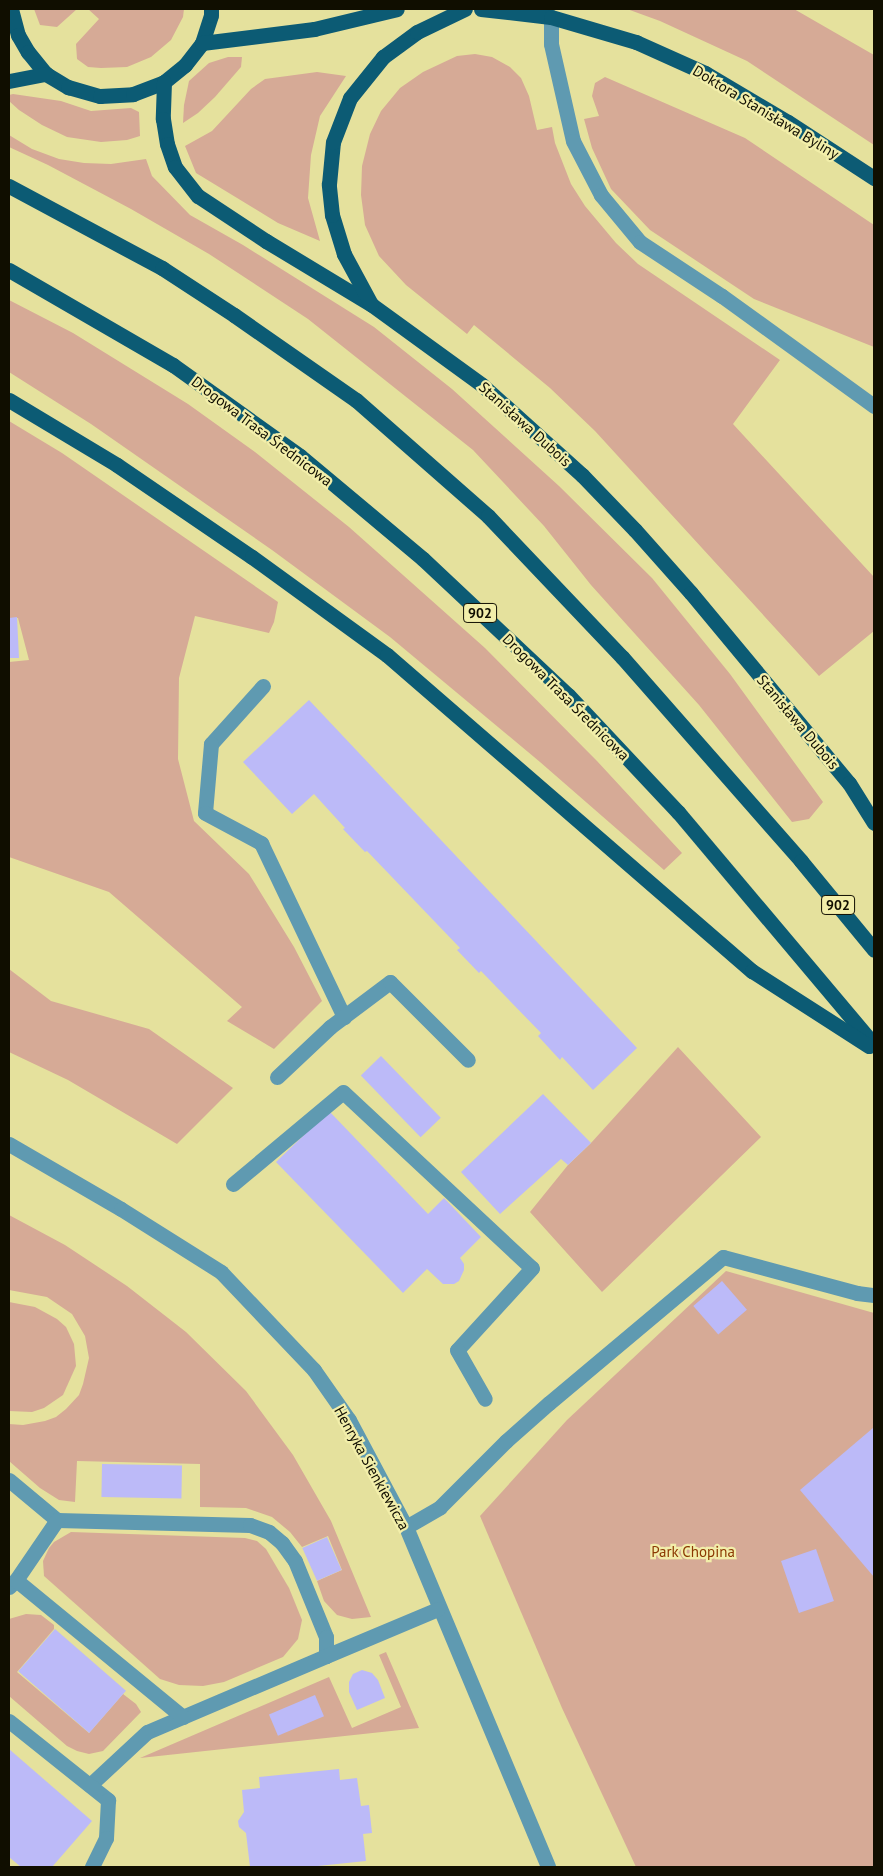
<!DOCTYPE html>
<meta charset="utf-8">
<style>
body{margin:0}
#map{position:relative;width:883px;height:1876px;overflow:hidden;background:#e5e19d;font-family:"PT Sans",sans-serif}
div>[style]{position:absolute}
.green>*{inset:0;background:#d6aa96}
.building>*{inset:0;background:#bcbaf8;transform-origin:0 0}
.minor>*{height:15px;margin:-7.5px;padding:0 7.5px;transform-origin:7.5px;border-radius:7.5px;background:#5f9ab1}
.major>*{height:15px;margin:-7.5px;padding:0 7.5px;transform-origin:7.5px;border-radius:7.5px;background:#0c5b74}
span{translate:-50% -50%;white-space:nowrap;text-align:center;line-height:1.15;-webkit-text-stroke:4.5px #f2eeaa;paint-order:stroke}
.shield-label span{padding:1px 4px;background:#f2eeaa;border:1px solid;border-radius:4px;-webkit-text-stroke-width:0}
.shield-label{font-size:14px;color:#100e00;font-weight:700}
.street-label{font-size:15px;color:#100e00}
.park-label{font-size:15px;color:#8b3802}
.frame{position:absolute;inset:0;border:10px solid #100e00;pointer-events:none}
</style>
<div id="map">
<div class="green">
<i style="clip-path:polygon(34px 9px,77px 9px,57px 27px,40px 25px)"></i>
<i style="clip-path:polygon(88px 9px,184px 9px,183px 17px,171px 40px,151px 57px,127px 67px,101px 68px,88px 67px,77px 59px,76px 44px,99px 19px)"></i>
<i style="clip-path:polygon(627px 9px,794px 9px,874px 55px,874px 145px,747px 61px,660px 21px)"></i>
<i style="clip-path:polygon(475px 54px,492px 57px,510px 67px,521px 78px,529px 96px,537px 130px,552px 127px,555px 143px,571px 184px,585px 206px,616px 243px,638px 264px,780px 360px,733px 424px,874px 577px,874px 631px,819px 676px,595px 431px,550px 388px,474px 325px,467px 334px,406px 285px,379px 256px,365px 225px,361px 195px,362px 166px,370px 134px,381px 111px,400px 88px,423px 72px,457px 56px)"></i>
<i style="clip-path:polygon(228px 57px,242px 57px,241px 67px,215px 97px,198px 113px,183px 123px,184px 105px,189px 81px,209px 63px)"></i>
<i style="clip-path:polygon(317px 72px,346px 76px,320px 116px,311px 155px,308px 198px,320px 241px,278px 223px,196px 173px,185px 146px,212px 131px,251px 89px,265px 79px)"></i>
<i style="clip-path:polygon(605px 77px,745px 138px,874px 225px,874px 347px,754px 299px,650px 230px,611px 189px,592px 148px,584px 119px,599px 116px,592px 96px,595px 83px)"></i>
<i style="clip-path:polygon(13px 94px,61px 101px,91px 111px,131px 108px,139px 112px,140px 136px,127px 140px,101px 142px,67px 137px,42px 125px,19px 110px,9px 101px,9px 95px)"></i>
<i style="clip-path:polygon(9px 135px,32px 149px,59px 159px,84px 163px,111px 164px,146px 159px,152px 176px,190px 215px,243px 245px,374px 327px,452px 389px,559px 486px,652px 578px,730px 674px,823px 802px,809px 819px,792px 822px,699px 705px,591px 585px,544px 526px,473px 450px,308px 319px,209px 254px,131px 209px,48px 165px,9px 147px)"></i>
<i style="clip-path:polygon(9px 300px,73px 333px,188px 404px,255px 452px,349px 527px,485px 648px,597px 761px,682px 853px,664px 870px,540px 762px,390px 637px,272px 550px,91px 424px,9px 372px)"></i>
<i style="clip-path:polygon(9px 421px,62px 453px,278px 602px,274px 622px,269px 633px,195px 616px,179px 678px,178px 759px,194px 821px,249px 874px,294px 947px,322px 1001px,274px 1049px,227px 1021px,242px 1007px,109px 892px,9px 857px,9px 662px,29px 660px,18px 618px,9px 618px)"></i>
<i style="clip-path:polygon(9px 969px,51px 1001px,149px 1029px,233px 1088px,177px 1144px,68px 1080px,9px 1052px)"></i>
<i style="clip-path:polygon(678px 1047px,761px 1137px,602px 1292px,530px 1212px,568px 1165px,591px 1143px)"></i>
<i style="clip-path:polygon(9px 1215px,65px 1245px,127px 1286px,186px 1332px,246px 1391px,293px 1455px,331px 1521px,371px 1617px,352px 1619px,337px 1615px,324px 1601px,317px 1581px,342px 1570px,328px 1536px,302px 1547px,290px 1532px,272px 1517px,246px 1508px,200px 1507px,200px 1464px,77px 1461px,75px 1502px,59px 1500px,40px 1488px,9px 1461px,9px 1424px,23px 1425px,45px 1421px,56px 1417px,66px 1409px,79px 1395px,83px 1384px,89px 1358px,85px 1336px,72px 1314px,47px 1297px,9px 1290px)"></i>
<i style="clip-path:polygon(726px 1271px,874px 1313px,874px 1867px,636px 1867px,562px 1708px,480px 1516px,567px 1420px)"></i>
<i style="clip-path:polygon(9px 1302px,35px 1307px,57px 1319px,66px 1327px,74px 1344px,76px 1366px,63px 1395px,44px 1408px,32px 1412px,9px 1411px)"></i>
<i style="clip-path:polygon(71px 1532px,245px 1538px,257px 1541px,266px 1549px,289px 1588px,302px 1620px,298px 1639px,283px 1657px,224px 1682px,203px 1686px,179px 1685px,160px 1679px,44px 1576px,43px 1561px,49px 1548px,54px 1542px)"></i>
<i style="clip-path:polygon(26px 1614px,41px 1615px,54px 1625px,54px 1629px,17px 1672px,89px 1733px,123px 1694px,136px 1704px,141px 1712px,103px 1751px,89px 1754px,77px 1751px,67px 1746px,9px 1696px,9px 1619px)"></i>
<i style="clip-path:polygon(386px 1652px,419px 1728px,140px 1758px,329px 1677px,352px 1728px,401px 1707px,379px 1655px)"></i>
</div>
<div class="building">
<i style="clip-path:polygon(17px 617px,19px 658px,9px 658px,9px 618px)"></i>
<i style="clip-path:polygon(309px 700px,637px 1048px,593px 1090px,562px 1057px,560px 1060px,538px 1036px,541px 1033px,481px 971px,479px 973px,457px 950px,460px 948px,367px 851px,365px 852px,343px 829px,345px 828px,314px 794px,292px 814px,243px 762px)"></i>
<i style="left:381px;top:1056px;width:86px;height:28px;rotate:46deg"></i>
<i style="clip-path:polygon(543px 1094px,591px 1143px,568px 1165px,561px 1159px,500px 1214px,461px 1172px)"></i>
<i style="clip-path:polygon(329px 1111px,428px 1214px,444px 1198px,481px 1237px,460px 1258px,464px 1264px,464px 1270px,459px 1281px,454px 1284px,443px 1284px,427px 1269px,403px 1293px,276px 1162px)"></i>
<i style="left:722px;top:1281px;width:38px;height:38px;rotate:49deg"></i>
<i style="clip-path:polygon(873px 1428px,874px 1429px,874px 1577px,800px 1490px)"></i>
<i style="left:102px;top:1464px;width:80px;height:33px;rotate:1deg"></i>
<i style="left:327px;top:1537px;width:36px;height:27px;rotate:66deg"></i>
<i style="left:816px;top:1549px;width:55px;height:37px;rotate:71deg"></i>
<i style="left:55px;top:1629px;width:94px;height:56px;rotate:41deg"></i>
<i style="clip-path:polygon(362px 1670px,372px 1673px,378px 1680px,385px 1698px,357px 1710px,349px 1692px,349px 1682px,353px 1674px)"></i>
<i style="left:315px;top:1695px;width:23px;height:50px;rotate:67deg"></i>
<i style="clip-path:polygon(9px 1749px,92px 1821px,52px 1867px,21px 1867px,9px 1857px)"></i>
<i style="clip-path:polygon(339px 1769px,340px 1780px,357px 1778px,361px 1806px,369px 1805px,372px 1833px,363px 1834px,366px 1861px,308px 1867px,250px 1867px,246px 1833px,239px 1827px,238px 1821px,244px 1812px,242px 1790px,260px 1788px,259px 1777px)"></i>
</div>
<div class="minor">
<i style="left:551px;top:17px;width:27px;rotate:90deg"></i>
<i style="left:551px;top:44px;width:99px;rotate:77.2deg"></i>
<i style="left:573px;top:141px;width:61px;rotate:62.6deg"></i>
<i style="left:601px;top:195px;width:61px;rotate:50.3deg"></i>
<i style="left:640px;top:242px;width:98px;rotate:33.4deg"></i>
<i style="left:722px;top:296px;width:188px;rotate:35.9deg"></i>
<i style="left:263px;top:686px;width:78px;rotate:131.9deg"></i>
<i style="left:211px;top:744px;width:69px;rotate:95deg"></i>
<i style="left:205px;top:813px;width:64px;rotate:28.2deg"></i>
<i style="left:261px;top:843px;width:193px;rotate:64.5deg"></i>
<i style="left:277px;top:1077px;width:73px;rotate:-43.3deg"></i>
<i style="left:330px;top:1027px;width:75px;rotate:-36.9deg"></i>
<i style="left:390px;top:982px;width:110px;rotate:45deg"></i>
<i style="left:9px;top:1144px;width:129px;rotate:30.1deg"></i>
<i style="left:121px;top:1209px;width:118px;rotate:32.2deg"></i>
<i style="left:221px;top:1272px;width:135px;rotate:46.5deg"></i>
<i style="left:314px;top:1370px;width:61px;rotate:55deg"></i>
<i style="left:349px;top:1420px;width:121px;rotate:62deg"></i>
<i style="left:406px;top:1527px;width:368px;rotate:67.3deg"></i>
<i style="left:233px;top:1184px;width:143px;rotate:-39.9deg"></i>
<i style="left:343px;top:1092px;width:258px;rotate:43deg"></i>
<i style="left:532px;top:1268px;width:111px;rotate:132.4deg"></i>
<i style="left:457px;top:1350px;width:56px;rotate:60.3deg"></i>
<i style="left:9px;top:1480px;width:62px;rotate:39.8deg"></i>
<i style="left:57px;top:1520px;width:193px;rotate:1.5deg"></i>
<i style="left:250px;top:1525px;width:20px;rotate:20deg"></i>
<i style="left:269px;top:1532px;width:17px;rotate:40deg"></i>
<i style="left:282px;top:1543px;width:22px;rotate:54deg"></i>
<i style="left:295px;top:1561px;width:82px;rotate:67.8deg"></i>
<i style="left:326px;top:1637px;width:19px;rotate:90deg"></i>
<i style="left:326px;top:1656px;width:194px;rotate:157deg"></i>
<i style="left:147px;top:1732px;width:78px;rotate:137.1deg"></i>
<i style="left:406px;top:1527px;width:39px;rotate:-30deg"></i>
<i style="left:440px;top:1507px;width:93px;rotate:-45deg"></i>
<i style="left:506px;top:1441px;width:57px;rotate:-41.5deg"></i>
<i style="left:549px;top:1403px;width:227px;rotate:-40deg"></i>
<i style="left:723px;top:1257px;width:139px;rotate:15deg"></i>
<i style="left:857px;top:1293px;width:17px;rotate:7deg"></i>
<i style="left:16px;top:1580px;width:73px;rotate:-55.7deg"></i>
<i style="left:9px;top:1587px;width:10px;rotate:-45deg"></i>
<i style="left:16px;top:1580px;width:216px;rotate:39.4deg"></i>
<i style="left:326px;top:1656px;width:121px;rotate:-22.8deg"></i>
<i style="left:9px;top:1721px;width:127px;rotate:38.6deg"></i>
<i style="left:108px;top:1800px;width:38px;rotate:93deg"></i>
<i style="left:106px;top:1838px;width:32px;rotate:116deg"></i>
</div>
<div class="major">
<i style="left:11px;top:9px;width:27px;rotate:75deg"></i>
<i style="left:18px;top:35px;width:20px;rotate:60deg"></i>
<i style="left:28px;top:52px;width:28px;rotate:51deg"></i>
<i style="left:46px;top:74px;width:26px;rotate:31deg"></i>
<i style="left:68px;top:87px;width:33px;rotate:16deg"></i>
<i style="left:100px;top:96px;width:33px;rotate:-3deg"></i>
<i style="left:133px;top:94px;width:33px;rotate:-21deg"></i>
<i style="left:164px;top:82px;width:27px;rotate:-39deg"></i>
<i style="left:185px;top:65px;width:28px;rotate:-52deg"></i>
<i style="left:202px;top:43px;width:29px;rotate:-72deg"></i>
<i style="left:211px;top:15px;width:6px;rotate:-90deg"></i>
<i style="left:481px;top:9px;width:70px;rotate:6.5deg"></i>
<i style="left:551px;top:17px;width:89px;rotate:16.4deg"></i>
<i style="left:636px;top:42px;width:76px;rotate:24.2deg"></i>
<i style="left:705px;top:73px;width:96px;rotate:30.6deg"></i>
<i style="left:788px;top:122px;width:103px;rotate:33.1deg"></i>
<i style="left:202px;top:43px;width:113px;rotate:-7.1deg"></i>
<i style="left:314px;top:29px;width:85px;rotate:-13.5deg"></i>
<i style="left:9px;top:81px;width:38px;rotate:-11deg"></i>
<i style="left:164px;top:82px;width:37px;rotate:92deg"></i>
<i style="left:163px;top:119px;width:25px;rotate:81deg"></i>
<i style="left:167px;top:144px;width:24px;rotate:71deg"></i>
<i style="left:175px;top:167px;width:37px;rotate:52deg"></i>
<i style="left:198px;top:196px;width:82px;rotate:33.5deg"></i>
<i style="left:266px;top:241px;width:124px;rotate:31.1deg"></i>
<i style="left:372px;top:305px;width:136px;rotate:36deg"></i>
<i style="left:482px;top:385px;width:135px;rotate:42deg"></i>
<i style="left:582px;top:475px;width:76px;rotate:46.1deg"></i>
<i style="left:635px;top:530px;width:84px;rotate:48.4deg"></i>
<i style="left:691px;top:593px;width:247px;rotate:50.3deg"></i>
<i style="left:849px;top:783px;width:47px;rotate:58deg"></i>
<i style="left:9px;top:186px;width:174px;rotate:28.2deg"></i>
<i style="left:162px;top:268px;width:86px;rotate:33.1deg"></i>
<i style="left:234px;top:315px;width:149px;rotate:34.9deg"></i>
<i style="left:356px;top:400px;width:176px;rotate:41.3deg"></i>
<i style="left:488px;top:516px;width:195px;rotate:46.5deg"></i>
<i style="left:622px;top:657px;width:271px;rotate:48.7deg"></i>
<i style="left:801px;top:861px;width:115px;rotate:50.6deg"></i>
<i style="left:9px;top:270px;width:190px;rotate:30.1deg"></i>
<i style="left:173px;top:365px;width:156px;rotate:35.6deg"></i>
<i style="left:300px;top:456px;width:160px;rotate:39.9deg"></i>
<i style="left:423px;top:559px;width:199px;rotate:43.2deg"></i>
<i style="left:568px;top:695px;width:161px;rotate:46.8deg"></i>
<i style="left:678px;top:812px;width:304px;rotate:49.9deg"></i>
<i style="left:371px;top:304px;width:57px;rotate:-118.4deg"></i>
<i style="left:344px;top:254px;width:41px;rotate:-107.1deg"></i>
<i style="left:332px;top:215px;width:31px;rotate:-96deg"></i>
<i style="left:329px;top:184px;width:42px;rotate:-84.6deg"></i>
<i style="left:333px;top:142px;width:47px;rotate:-68.9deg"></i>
<i style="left:350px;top:98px;width:53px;rotate:-51.2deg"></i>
<i style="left:383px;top:57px;width:42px;rotate:-36.3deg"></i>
<i style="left:417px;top:32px;width:53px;rotate:-25.6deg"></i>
<i style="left:9px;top:400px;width:126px;rotate:31deg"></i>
<i style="left:117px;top:465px;width:163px;rotate:34.3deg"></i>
<i style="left:252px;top:557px;width:167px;rotate:36deg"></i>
<i style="left:387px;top:655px;width:483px;rotate:40.9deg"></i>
<i style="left:752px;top:971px;width:139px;rotate:32.7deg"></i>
</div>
<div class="shield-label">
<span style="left:480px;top:613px">902</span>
<span style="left:838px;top:905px">902</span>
</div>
<div class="street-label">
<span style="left:766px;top:112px;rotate:31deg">Doktora Stanisława Byliny</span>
<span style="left:525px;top:424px;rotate:42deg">Stanisława Dubois</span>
<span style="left:262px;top:431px;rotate:37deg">Drogowa Trasa Średnicowa</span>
<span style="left:566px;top:697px;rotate:45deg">Drogowa Trasa Średnicowa</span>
<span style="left:798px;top:722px;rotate:50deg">Stanisława Dubois</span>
<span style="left:372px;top:1468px;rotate:61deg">Henryka Sienkiewicza</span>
</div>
<div class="park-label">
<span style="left:693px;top:1552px">Park Chopina</span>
</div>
<div class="frame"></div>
</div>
